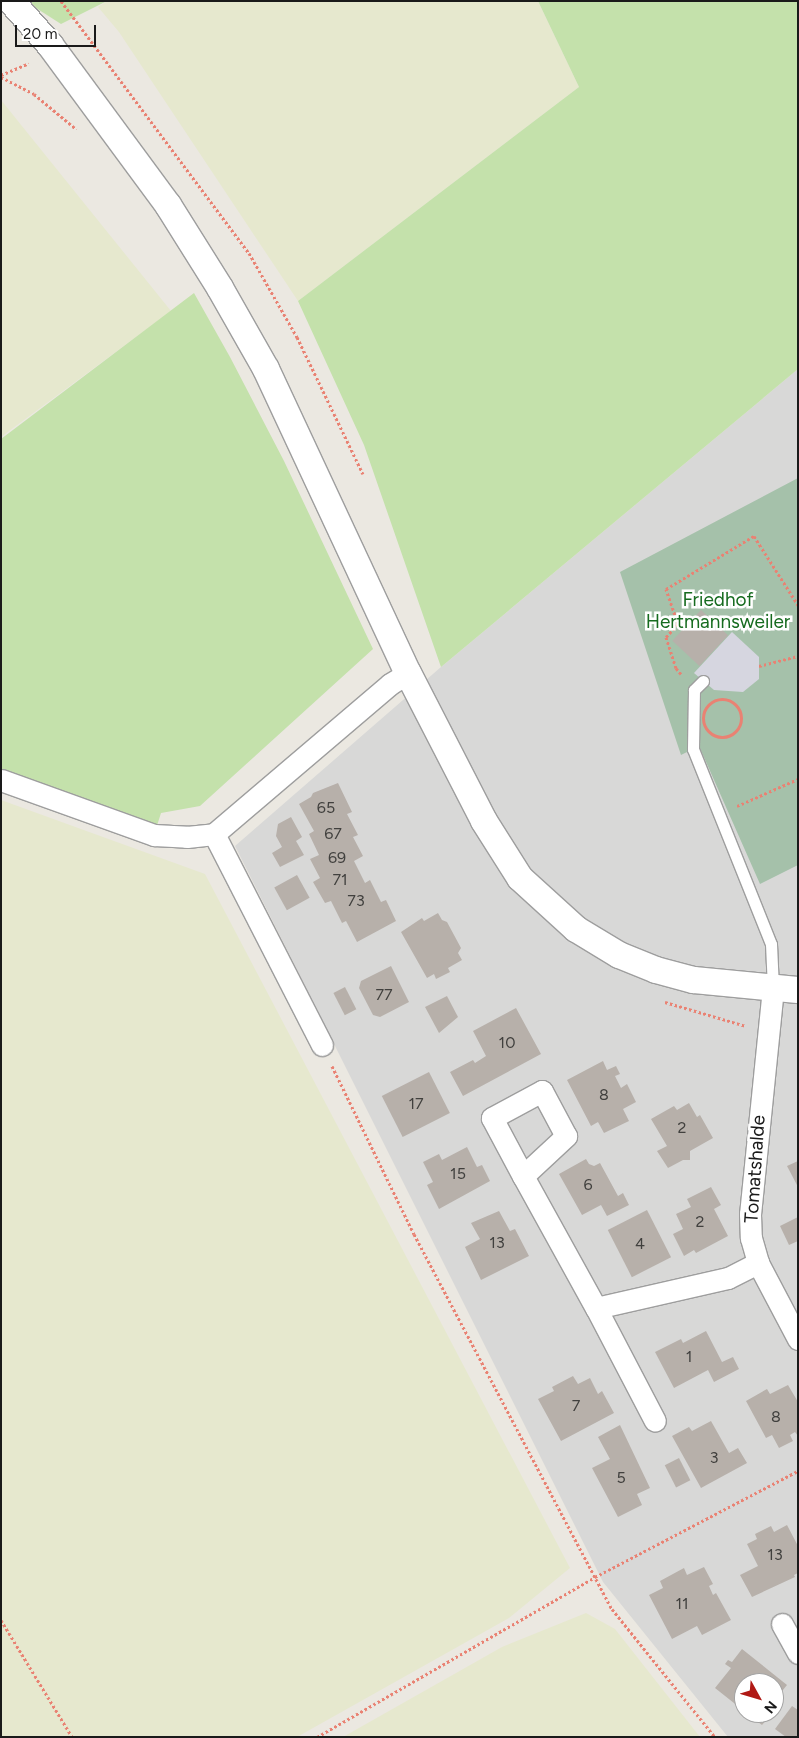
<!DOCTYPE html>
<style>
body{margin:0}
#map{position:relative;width:799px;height:1738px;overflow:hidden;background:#ebe8e1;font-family:Figtree,sans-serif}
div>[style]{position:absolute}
.residential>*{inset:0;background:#d8d8d7}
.farmland>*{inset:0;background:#e6e8ce}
.grass>*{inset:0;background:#c4e1ab}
.cemetery>*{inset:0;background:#a5c1aa}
.plaza>*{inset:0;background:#d6d6e0}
.building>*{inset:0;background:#b7b0aa;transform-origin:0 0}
.path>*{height:3px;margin-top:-1.5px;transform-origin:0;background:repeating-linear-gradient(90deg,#e98273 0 2.5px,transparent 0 5px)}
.path>.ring{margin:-1.5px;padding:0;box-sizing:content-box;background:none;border:3px solid #e98273;border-radius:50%}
.roads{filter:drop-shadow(1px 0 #9e9e9e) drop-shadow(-1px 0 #9e9e9e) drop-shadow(0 1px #9e9e9e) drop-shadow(0 -1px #9e9e9e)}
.service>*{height:11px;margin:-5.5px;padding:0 5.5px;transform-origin:5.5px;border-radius:5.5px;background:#fff}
.minor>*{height:21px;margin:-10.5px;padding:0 10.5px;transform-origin:10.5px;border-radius:10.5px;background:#fff}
.tertiary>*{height:26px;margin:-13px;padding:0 13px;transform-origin:13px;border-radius:13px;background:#fff}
span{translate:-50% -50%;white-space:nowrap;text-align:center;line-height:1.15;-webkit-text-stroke:5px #fff;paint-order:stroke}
.number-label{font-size:16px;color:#41403e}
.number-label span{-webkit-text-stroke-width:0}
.park-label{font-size:19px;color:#166b1f}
.street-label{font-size:19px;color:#1a1a1a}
.frame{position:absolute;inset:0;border:2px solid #1a1a1a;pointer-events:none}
.north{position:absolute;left:734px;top:1673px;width:50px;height:50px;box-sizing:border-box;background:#fff;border:1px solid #a3a3a3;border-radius:50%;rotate:129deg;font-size:14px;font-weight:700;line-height:20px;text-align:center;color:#1a1a1a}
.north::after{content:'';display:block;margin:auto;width:18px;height:22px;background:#b01915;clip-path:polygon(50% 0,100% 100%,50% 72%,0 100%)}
.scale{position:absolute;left:15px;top:25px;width:81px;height:22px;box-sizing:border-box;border:2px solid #1a1a1a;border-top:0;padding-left:6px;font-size:15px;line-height:18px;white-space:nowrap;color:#1a1a1a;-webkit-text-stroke:4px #fff;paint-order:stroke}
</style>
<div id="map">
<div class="residential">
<i style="clip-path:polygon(evenodd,798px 369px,798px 1737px,728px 1737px,603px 1582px,235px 846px,441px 667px,798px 369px,744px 1683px,774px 1683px,774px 1713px,744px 1713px,744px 1683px)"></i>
</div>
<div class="farmland">
<i style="clip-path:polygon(107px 1px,538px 1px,579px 87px,298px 301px,119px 32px,98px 7px)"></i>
<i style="clip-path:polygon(1px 100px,171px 311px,1px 437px)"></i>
<i style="clip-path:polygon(1px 800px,205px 874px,570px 1568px,509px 1618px,297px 1737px,1px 1737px)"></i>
<i style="clip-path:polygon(586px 1613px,615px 1629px,700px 1737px,343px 1737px,502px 1647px)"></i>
</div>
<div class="grass">
<i style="clip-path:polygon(25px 1px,107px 1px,61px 24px)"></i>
<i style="clip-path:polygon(538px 1px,798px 1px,798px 369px,441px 667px,364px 445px,298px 301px,579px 87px)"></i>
<i style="clip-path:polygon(194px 293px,230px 357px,284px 461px,373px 649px,200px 806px,161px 813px,154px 835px,1px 780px,1px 439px)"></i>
</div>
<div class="cemetery">
<i style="clip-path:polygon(798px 478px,798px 865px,760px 884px,699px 746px,681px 755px,620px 572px)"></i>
</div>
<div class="plaza">
<i style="clip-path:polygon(732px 632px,759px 657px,759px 679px,743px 692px,714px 690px,694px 673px)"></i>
</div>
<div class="building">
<i style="left:701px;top:610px;width:37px;height:42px;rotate:43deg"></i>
<i style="clip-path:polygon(338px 783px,352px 812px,347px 814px,358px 835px,353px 837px,363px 856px,354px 861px,365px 883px,370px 880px,381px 902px,386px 900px,396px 921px,357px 942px,346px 921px,342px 923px,331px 901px,325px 903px,313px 882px,320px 878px,310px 859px,319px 855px,309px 834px,314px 831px,299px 804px,311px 797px,313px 793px)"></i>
<i style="clip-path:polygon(291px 817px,302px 837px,296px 841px,304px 855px,280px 867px,272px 853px,282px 847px,276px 836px,278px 824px)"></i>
<i style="left:297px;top:875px;width:26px;height:26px;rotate:61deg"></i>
<i style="clip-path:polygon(438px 913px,442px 920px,447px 922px,461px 948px,458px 953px,462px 960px,448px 968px,450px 972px,436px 979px,434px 974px,427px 978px,401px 932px,422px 918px,424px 921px)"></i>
<i style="clip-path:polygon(391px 966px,409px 1002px,380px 1017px,373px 1015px,359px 988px,361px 981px)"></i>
<i style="left:345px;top:987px;width:25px;height:13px;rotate:63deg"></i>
<i style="clip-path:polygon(447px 996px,458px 1017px,439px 1033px,425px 1007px)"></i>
<i style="clip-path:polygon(516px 1008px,541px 1054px,463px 1096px,450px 1072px,473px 1060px,475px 1063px,486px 1056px,473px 1031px)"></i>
<i style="clip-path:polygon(603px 1061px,607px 1070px,616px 1066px,620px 1074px,615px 1076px,621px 1088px,627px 1084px,636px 1102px,623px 1109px,629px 1121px,604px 1133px,598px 1122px,591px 1126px,567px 1080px)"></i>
<i style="left:429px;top:1072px;width:46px;height:53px;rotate:63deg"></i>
<i style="clip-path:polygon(689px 1103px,697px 1117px,700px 1115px,713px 1138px,690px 1151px,690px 1160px,683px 1160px,668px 1168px,657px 1151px,667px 1146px,651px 1119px,674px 1106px,677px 1110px)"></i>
<i style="clip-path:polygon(467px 1147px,477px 1167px,482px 1165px,490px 1181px,439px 1209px,427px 1185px,433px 1182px,423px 1162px,439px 1154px,442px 1160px)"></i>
<i style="clip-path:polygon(586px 1159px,589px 1164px,594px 1166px,600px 1163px,618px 1196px,623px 1193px,629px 1205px,607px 1216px,601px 1205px,582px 1215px,559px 1174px)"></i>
<i style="clip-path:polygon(798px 1161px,798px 1187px,787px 1166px)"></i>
<i style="clip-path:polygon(711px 1187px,721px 1205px,714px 1209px,728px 1236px,696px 1253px,694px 1250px,684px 1256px,673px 1234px,683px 1229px,676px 1214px,691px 1207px,687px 1199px)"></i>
<i style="left:647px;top:1210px;width:53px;height:44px;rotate:63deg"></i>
<i style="clip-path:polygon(499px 1211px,510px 1231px,515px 1229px,529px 1256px,481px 1280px,465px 1247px,480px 1239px,471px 1223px)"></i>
<i style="clip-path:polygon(798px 1217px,798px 1241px,789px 1245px,780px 1226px)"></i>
<i style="clip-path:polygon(706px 1331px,722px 1362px,733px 1357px,739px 1369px,714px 1382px,708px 1370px,674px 1388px,655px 1352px,681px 1339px,683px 1343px)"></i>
<i style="clip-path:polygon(573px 1376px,578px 1384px,590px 1378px,598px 1394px,602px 1391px,614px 1413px,561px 1441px,538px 1399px,554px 1391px,552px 1387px)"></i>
<i style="clip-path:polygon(788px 1385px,798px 1402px,798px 1436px,795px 1432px,790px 1435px,793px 1441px,779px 1448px,772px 1435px,766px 1438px,746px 1401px,767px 1389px,770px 1394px)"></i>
<i style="clip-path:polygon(711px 1421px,729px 1453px,738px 1448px,747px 1463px,701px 1488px,672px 1436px,689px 1427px,692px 1431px)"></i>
<i style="clip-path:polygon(620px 1425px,650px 1488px,637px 1494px,642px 1505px,618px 1517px,592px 1468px,610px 1459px,598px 1437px)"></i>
<i style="left:679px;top:1458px;width:25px;height:16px;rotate:63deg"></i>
<i style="clip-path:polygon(787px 1525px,798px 1546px,798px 1573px,794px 1575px,795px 1577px,752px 1597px,740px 1575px,758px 1566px,747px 1544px,757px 1539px,755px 1534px,771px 1526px,774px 1532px)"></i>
<i style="clip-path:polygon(704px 1567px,713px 1584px,709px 1586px,713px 1595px,716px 1593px,731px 1620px,702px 1635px,697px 1626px,672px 1639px,649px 1595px,663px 1588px,660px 1581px,684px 1568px,687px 1575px)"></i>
<i style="clip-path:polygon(742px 1649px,787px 1685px,774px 1701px,774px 1683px,744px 1683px,744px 1711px,715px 1688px,731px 1668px,725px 1664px,728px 1660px,732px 1662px)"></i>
<i style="clip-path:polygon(792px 1706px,798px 1710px,798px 1737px,786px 1737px,775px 1729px)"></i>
<i style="clip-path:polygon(746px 1713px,772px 1713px,762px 1725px)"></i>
</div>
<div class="path">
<i style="left:61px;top:1px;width:314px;rotate:53.3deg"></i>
<i style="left:249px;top:253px;width:97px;rotate:60.3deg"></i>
<i style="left:297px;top:337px;width:152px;rotate:64.3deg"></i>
<i style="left:1px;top:75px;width:30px;rotate:-23deg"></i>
<i style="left:1px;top:77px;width:37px;rotate:27deg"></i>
<i style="left:34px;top:94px;width:55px;rotate:39.8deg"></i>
<i style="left:759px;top:666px;width:40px;rotate:-14.4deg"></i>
<i style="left:681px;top:674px;width:8px;rotate:-130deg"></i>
<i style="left:676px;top:668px;width:33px;rotate:-108deg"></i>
<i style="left:666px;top:637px;width:18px;rotate:-47deg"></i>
<i style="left:678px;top:624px;width:37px;rotate:-109deg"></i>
<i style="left:666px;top:589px;width:103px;rotate:-31.1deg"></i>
<i style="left:754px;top:536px;width:82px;rotate:57.5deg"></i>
<i class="ring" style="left:703px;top:699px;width:35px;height:35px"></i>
<i style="left:737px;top:806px;width:67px;rotate:-23.9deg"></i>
<i style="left:665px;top:1002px;width:84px;rotate:16.5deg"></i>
<i style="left:332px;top:1066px;width:187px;rotate:64deg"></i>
<i style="left:414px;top:1234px;width:424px;rotate:62.2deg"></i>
<i style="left:612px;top:1609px;width:164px;rotate:51.2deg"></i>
<i style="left:1px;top:1620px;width:137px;rotate:58.7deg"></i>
<i style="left:317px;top:1737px;width:321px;rotate:-29.9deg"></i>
<i style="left:595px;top:1577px;width:229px;rotate:-27.6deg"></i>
</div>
<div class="roads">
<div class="service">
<i style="left:703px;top:681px;width:13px;rotate:135deg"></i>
<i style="left:694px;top:690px;width:59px;rotate:91deg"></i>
<i style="left:693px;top:749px;width:210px;rotate:68.2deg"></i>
<i style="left:771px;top:944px;width:44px;rotate:87.4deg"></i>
</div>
<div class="minor">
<i style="left:1px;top:780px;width:163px;rotate:19.8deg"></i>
<i style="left:154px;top:835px;width:33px;rotate:3deg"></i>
<i style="left:187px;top:837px;width:27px;rotate:-6deg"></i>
<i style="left:214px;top:834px;width:231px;rotate:-40.4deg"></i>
<i style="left:390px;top:684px;width:21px;rotate:-31deg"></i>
<i style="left:214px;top:834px;width:237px;rotate:62.9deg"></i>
<i style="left:773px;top:988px;width:227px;rotate:95.8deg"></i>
<i style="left:750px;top:1214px;width:24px;rotate:88deg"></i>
<i style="left:751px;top:1238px;width:26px;rotate:74deg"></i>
<i style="left:758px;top:1263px;width:86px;rotate:62.2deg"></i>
<i style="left:523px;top:1176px;width:59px;rotate:-42.9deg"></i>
<i style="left:566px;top:1136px;width:51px;rotate:-118.1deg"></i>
<i style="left:542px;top:1091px;width:57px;rotate:151.6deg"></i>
<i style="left:492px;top:1118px;width:66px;rotate:61.9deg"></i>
<i style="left:523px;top:1176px;width:151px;rotate:61.1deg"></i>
<i style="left:596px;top:1308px;width:135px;rotate:-12.8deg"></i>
<i style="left:728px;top:1278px;width:34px;rotate:-27deg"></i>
<i style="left:596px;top:1308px;width:127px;rotate:62.4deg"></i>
<i style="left:782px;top:1624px;width:33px;rotate:61deg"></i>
</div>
<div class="tertiary">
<i style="left:11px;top:1px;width:59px;rotate:48.4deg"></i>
<i style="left:50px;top:45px;width:199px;rotate:53.6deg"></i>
<i style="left:168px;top:205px;width:98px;rotate:57.9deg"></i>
<i style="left:220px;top:288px;width:93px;rotate:60.4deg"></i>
<i style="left:266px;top:369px;width:336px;rotate:65deg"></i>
<i style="left:408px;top:673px;width:166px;rotate:62.8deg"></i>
<i style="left:484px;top:821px;width:67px;rotate:57.7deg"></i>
<i style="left:520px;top:878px;width:76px;rotate:42.3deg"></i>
<i style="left:576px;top:929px;width:50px;rotate:31.2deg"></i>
<i style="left:619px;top:955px;width:40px;rotate:22deg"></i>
<i style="left:656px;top:970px;width:39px;rotate:15deg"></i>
<i style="left:694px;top:980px;width:104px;rotate:5.5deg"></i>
</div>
</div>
<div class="number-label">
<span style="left:326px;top:808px">65</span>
<span style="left:333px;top:834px">67</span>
<span style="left:337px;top:858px">69</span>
<span style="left:340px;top:880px">71</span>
<span style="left:356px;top:901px">73</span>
<span style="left:384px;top:995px">77</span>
<span style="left:507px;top:1043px">10</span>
<span style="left:604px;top:1095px">8</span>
<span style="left:416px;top:1104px">17</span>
<span style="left:682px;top:1128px">2</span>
<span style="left:458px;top:1174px">15</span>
<span style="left:588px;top:1185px">6</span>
<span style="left:700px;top:1222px">2</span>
<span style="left:497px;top:1243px">13</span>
<span style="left:640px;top:1244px">4</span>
<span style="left:689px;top:1357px">1</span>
<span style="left:576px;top:1406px">7</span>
<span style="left:776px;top:1417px">8</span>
<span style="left:714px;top:1458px">3</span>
<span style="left:621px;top:1478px">5</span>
<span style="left:775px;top:1555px">13</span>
<span style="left:682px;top:1604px">11</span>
</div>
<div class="park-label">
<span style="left:718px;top:611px">Friedhof<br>Hertmannsweiler</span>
</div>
<div class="street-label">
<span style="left:755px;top:1169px;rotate:-86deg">Tomatshalde</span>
</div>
<div class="frame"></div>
<div class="north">N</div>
<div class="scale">20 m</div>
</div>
